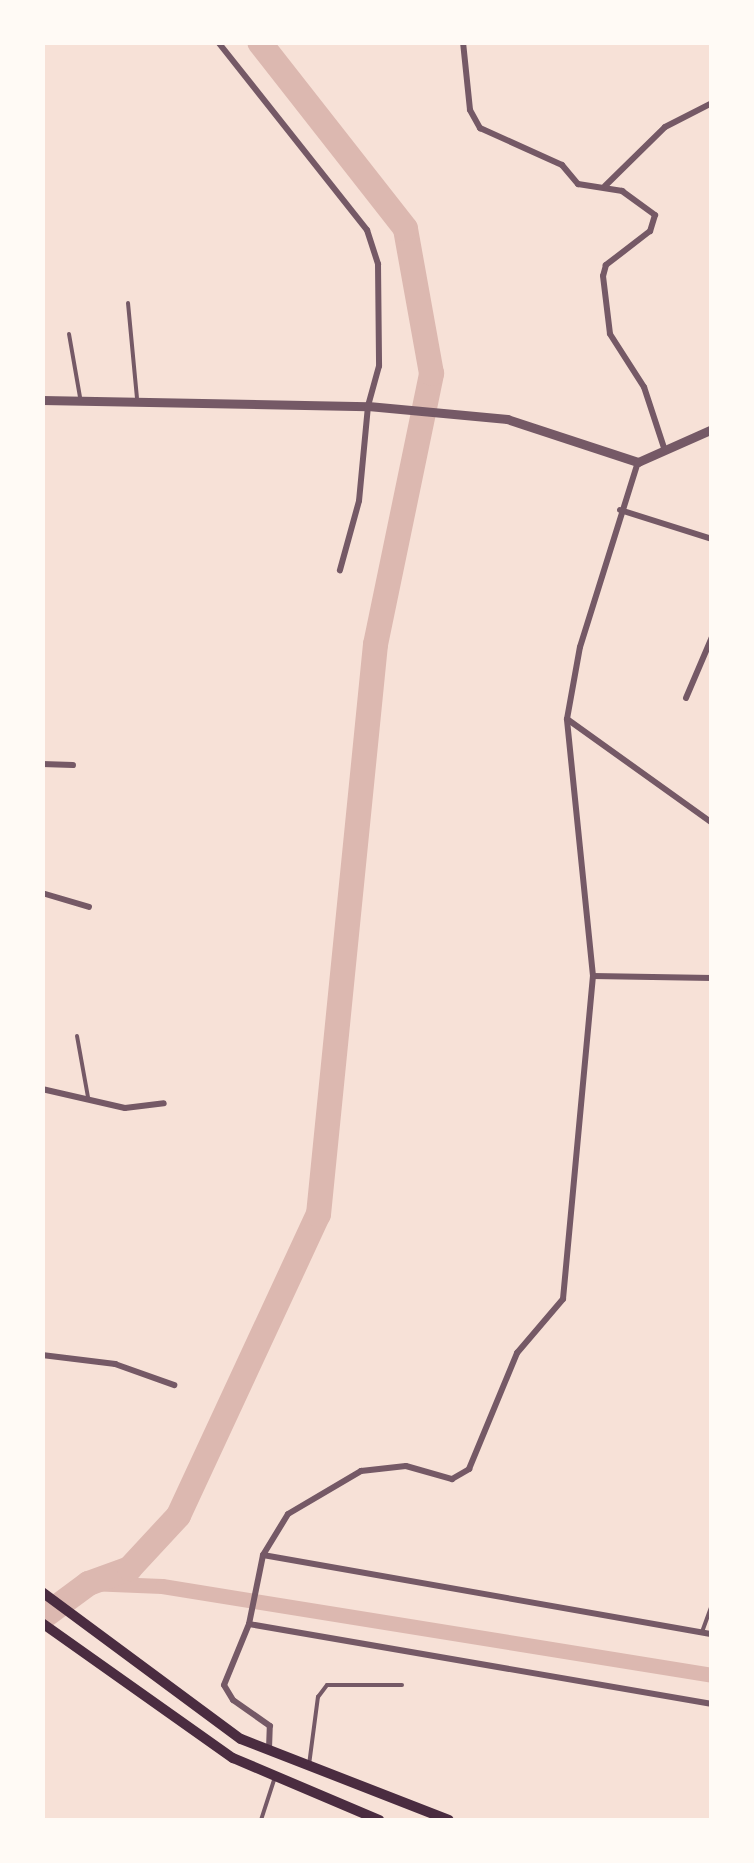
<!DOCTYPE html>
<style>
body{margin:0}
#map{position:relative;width:754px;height:1863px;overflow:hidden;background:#f7e1d7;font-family:Mulish,sans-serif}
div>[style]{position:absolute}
.canal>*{height:15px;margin:-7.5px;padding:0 7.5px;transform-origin:7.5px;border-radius:7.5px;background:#dcb8b0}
.river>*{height:25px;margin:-12.5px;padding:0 12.5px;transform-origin:12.5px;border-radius:12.5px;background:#dcb8b0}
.service>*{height:4px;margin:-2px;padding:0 2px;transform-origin:2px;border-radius:2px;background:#755966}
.minor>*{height:6px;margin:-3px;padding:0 3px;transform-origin:3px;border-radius:3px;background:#755966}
.tertiary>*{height:9px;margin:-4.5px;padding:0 4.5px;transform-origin:4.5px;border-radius:4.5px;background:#755966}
.primary>*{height:10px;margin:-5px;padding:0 5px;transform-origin:5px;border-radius:5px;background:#4a2c40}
span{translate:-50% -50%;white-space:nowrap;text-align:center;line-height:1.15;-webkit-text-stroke:8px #fffaf5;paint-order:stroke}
.frame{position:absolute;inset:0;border:45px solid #fffaf5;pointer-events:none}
</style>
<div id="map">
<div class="canal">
<i style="left:88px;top:1583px;width:74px;rotate:2.3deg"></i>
<i style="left:162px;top:1586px;width:557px;rotate:9.19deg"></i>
</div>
<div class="river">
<i style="left:42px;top:1617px;width:57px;rotate:-36.5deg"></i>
<i style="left:88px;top:1583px;width:44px;rotate:-20.1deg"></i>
<i style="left:129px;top:1568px;width:72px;rotate:-47.2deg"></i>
<i style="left:178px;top:1515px;width:332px;rotate:-65.1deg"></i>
<i style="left:318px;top:1214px;width:573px;rotate:-84.29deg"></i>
<i style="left:375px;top:644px;width:277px;rotate:-78.3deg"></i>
<i style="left:431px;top:373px;width:147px;rotate:-100.2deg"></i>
<i style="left:405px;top:228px;width:236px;rotate:-128.1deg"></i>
</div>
<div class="service">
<i style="left:128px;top:303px;width:95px;rotate:84.6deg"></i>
<i style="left:69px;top:334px;width:64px;rotate:80.1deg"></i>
<i style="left:77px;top:1036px;width:62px;rotate:79.8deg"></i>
<i style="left:702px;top:1632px;width:30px;rotate:-70deg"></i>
<i style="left:309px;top:1765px;width:69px;rotate:-82.5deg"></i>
<i style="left:318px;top:1697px;width:15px;rotate:-53deg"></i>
<i style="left:327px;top:1685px;width:75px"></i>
<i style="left:261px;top:1820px;width:42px;rotate:-72deg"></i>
</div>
<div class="minor">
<i style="left:218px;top:42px;width:240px;rotate:51.6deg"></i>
<i style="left:367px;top:230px;width:36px;rotate:72deg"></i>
<i style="left:378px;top:264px;width:102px;rotate:89.4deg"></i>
<i style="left:379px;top:366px;width:41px;rotate:105.4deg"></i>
<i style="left:368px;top:406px;width:95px;rotate:95.4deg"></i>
<i style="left:359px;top:501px;width:72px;rotate:105.4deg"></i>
<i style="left:463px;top:42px;width:68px;rotate:84.1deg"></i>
<i style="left:470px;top:110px;width:21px;rotate:61deg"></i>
<i style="left:480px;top:128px;width:90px;rotate:24.3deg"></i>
<i style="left:562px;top:165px;width:25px;rotate:50deg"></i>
<i style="left:578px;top:184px;width:45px;rotate:9deg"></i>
<i style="left:622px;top:191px;width:41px;rotate:36deg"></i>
<i style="left:655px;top:215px;width:17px;rotate:107deg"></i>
<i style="left:650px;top:231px;width:56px;rotate:142.3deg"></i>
<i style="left:606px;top:265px;width:11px;rotate:105deg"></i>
<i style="left:603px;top:276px;width:58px;rotate:83.1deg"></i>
<i style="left:610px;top:334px;width:63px;rotate:57.3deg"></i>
<i style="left:644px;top:387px;width:64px;rotate:71.8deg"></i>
<i style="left:605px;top:186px;width:84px;rotate:-44.5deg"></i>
<i style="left:665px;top:127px;width:53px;rotate:-27.1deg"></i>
<i style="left:620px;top:510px;width:96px;rotate:17.5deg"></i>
<i style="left:686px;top:698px;width:66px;rotate:-66.9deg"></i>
<i style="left:567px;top:719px;width:178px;rotate:35.6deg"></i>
<i style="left:42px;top:764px;width:31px;rotate:2deg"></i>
<i style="left:42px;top:893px;width:49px;rotate:16.6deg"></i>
<i style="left:593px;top:976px;width:119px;rotate:1deg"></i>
<i style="left:42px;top:1089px;width:85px;rotate:12.9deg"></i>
<i style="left:125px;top:1108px;width:39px;rotate:-7deg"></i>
<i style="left:42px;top:1355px;width:74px;rotate:7deg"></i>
<i style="left:115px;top:1364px;width:63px;rotate:19.6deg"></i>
<i style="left:263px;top:1555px;width:456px;rotate:10deg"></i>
<i style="left:249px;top:1624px;width:470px;rotate:9.8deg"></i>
<i style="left:269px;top:1749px;width:23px;rotate:-88deg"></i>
<i style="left:270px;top:1726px;width:45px;rotate:-144.9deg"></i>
<i style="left:233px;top:1700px;width:17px;rotate:-121deg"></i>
<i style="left:224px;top:1685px;width:66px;rotate:-67.7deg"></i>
<i style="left:249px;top:1624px;width:70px;rotate:-78.5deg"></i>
<i style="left:263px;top:1555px;width:48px;rotate:-58.6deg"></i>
<i style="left:288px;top:1514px;width:85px;rotate:-30.5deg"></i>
<i style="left:361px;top:1471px;width:45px;rotate:-6.3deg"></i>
<i style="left:406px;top:1466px;width:48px;rotate:15.8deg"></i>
<i style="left:452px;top:1479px;width:20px;rotate:-30deg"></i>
<i style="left:469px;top:1469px;width:126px;rotate:-67.5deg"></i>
<i style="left:517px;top:1353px;width:71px;rotate:-49.6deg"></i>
<i style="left:563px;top:1299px;width:324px;rotate:-84.7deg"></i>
<i style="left:593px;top:976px;width:258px;rotate:-95.8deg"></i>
<i style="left:567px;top:719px;width:73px;rotate:-79.8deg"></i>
<i style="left:580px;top:647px;width:194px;rotate:-72.6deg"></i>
</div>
<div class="tertiary">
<i style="left:42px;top:400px;width:326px;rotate:1.1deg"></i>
<i style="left:368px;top:406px;width:140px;rotate:5.3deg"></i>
<i style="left:507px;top:419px;width:138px;rotate:18.2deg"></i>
<i style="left:638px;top:462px;width:81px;rotate:-24deg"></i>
</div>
<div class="primary">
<i style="left:42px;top:1592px;width:247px;rotate:36.5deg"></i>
<i style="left:241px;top:1739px;width:223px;rotate:21.3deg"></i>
<i style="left:42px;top:1623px;width:234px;rotate:35.3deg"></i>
<i style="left:233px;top:1758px;width:159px;rotate:23deg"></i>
</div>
<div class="frame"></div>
</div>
